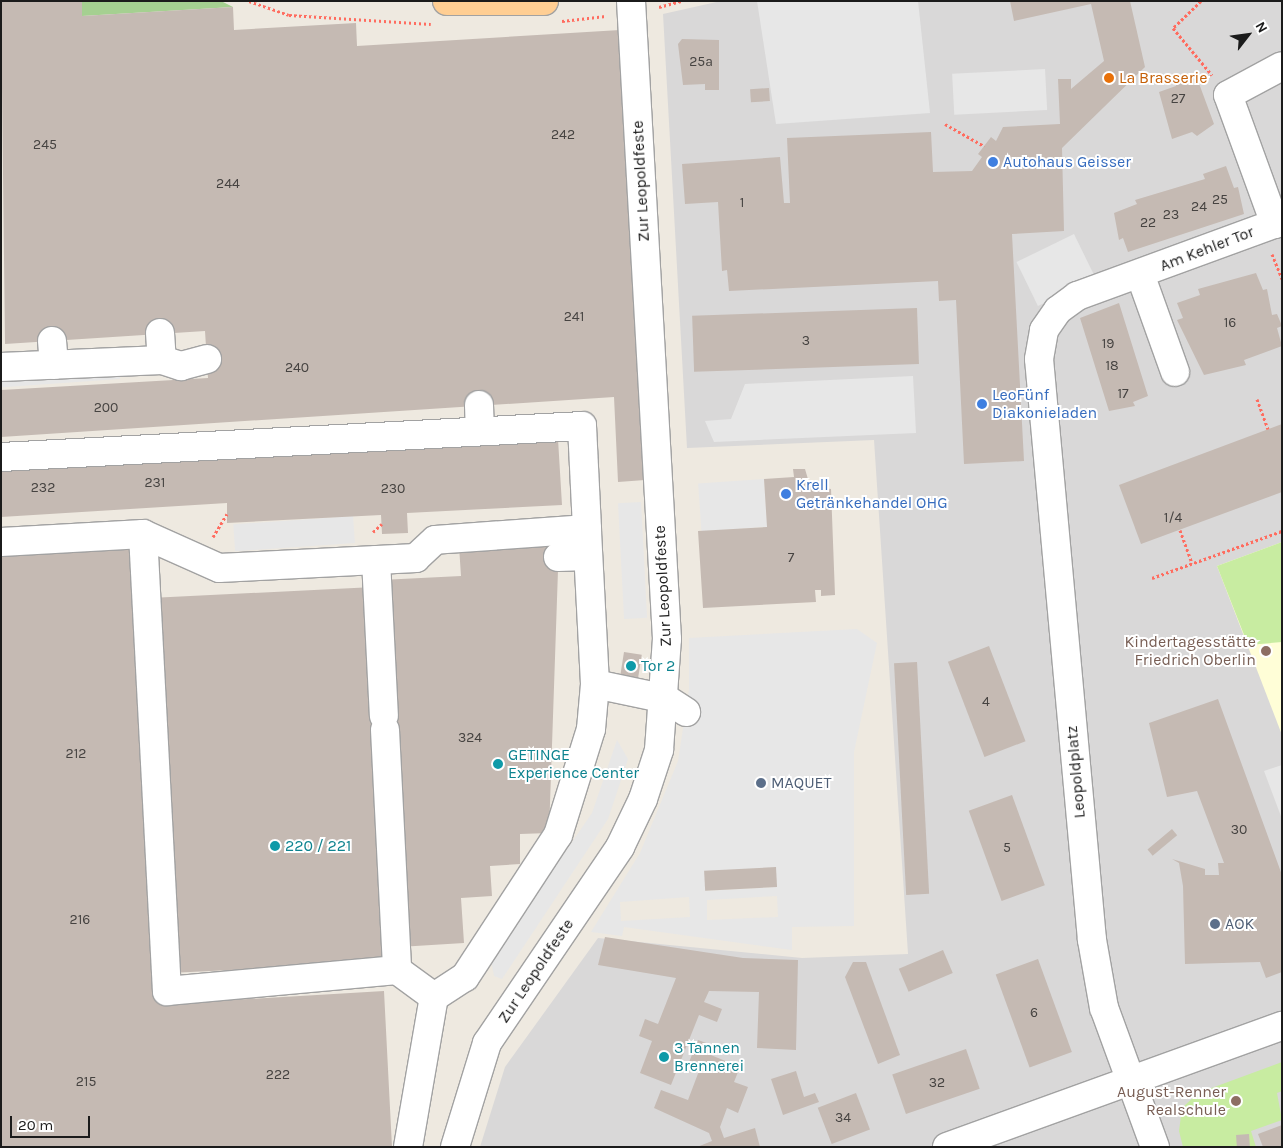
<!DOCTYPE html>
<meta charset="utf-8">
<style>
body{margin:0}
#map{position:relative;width:1283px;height:1148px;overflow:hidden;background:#eee9e0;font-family:Karla,sans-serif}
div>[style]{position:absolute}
.residential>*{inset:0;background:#d9d8d8}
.education>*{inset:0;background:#fffed7}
.grass>*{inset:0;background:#c8eca1}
.forest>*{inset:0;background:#a5d091}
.parking>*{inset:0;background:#e7e7e7;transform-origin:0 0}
.building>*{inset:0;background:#c5bab3;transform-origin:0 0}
.path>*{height:3px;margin-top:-1.5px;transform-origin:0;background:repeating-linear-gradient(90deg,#ff6c5f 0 2.5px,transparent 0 5px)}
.roads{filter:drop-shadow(1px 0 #a2a2a2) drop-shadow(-1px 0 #a2a2a2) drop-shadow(0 1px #a2a2a2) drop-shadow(0 -1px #a2a2a2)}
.minor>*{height:28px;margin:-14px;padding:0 14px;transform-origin:14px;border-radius:14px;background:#fff}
.major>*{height:28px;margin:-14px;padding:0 14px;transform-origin:14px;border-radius:14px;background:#ffce93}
.dots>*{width:14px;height:14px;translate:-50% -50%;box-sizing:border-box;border:2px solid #fff;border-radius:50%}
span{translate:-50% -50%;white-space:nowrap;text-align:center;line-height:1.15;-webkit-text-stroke:4px #fff;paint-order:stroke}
.number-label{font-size:14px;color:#464341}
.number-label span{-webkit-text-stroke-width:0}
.food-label{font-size:16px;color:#c56008}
.left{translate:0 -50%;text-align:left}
.shop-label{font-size:16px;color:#366cbe}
.street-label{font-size:16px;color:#1b1b1b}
.education-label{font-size:16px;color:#785e54}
.right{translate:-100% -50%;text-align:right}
.culture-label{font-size:16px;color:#0d838f}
.service-label{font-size:16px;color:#4e5e75}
.frame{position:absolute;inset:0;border:2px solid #1b1b1b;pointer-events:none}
.north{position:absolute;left:1223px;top:10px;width:50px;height:50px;-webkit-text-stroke:4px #fff;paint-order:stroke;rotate:60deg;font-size:14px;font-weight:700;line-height:20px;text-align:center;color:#1b1b1b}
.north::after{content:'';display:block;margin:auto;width:18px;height:22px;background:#1b1b1b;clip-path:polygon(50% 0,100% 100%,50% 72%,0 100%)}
.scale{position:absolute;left:10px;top:1116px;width:80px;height:22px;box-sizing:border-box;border:2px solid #1b1b1b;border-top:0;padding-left:6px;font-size:15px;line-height:18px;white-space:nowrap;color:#1b1b1b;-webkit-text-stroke:4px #fff;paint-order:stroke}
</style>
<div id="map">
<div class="residential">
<i style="clip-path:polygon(721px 1px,1282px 1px,1282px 1147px,480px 1147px,505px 1067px,598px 938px,802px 958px,908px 954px,874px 440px,687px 448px,663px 14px)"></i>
</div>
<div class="education">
<i style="clip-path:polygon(1282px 542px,1282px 735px,1217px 566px)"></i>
</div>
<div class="grass">
<i style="clip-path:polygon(1282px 542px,1282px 642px,1248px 645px,1217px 566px)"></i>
<i style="clip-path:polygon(1282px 1062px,1282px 1091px,1277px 1093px,1282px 1120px,1251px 1131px,1256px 1147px,1183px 1147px,1179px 1131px,1182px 1108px,1198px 1093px)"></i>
</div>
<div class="forest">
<i style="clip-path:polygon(82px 1px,221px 1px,233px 7px,82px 16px)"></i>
</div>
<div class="parking">
<i style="clip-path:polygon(757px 1px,918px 1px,930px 113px,776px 124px)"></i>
<i style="left:1045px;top:69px;width:41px;height:93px;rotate:87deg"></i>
<i style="left:1074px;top:234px;width:49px;height:64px;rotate:64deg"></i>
<i style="left:119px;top:365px;width:14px;height:118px;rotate:86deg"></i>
<i style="clip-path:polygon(913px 376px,916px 433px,714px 442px,705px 421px,731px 419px,745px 384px)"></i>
<i style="left:764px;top:479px;width:48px;height:66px;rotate:86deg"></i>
<i style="left:641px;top:502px;width:116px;height:23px;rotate:87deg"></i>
<i style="left:353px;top:516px;width:27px;height:120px;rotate:86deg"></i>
<i style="clip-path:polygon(evenodd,857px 629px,877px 643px,854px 752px,854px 926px,792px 927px,792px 950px,624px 927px,622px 936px,591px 932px,640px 853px,678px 761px,689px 689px,689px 638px,857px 629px,776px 868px,776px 887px,705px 891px,776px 868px,857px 629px,777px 896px,778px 917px,707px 920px,707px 900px,777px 896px,857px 629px,689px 897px,690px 917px,621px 921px,620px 902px,689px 897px)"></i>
<i style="clip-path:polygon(617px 740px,628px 759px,608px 819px,502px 979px,494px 976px,491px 960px,592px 813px)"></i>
<i style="clip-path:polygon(1282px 765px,1282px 819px,1264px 771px)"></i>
</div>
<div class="building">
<i style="clip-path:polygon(1px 1px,82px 1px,82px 16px,233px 7px,234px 30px,356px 23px,357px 46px,620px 30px,645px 480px,618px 482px,614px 397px,1px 437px,1px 390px,208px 378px,205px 331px,5px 344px)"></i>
<i style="clip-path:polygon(1010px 1px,1130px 1px,1145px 67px,1062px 148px,1064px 231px,1012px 234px,1024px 461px,964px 464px,956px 300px,939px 301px,938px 281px,729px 291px,727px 270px,722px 271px,718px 202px,685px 204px,682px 164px,780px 157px,784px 203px,790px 203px,787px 138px,931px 132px,933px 172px,972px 171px,982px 157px,978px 154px,991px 137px,996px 141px,1003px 127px,1060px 124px,1058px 79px,1071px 79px,1071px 89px,1104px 61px,1091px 4px,1014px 21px)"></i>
<i style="clip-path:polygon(682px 39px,719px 40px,719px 90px,705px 90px,705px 84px,683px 85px,678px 44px)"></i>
<i style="clip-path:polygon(1197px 78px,1214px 124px,1197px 136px,1192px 132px,1172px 139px,1159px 92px,1176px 86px,1176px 80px)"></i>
<i style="left:769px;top:88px;width:13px;height:19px;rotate:86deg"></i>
<i style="clip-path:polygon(1226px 166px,1234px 188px,1238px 187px,1244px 214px,1128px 252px,1123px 238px,1119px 240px,1114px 213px,1137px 204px,1135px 200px,1205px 179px,1203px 174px)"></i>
<i style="clip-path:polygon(1256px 273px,1263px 290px,1267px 289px,1272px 315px,1277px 314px,1282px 326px,1277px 328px,1282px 346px,1244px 360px,1246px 365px,1204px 375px,1177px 320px,1183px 318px,1177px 303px,1200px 295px,1198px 289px)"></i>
<i style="clip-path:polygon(1119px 303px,1148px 396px,1133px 402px,1135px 406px,1109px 411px,1080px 318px)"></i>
<i style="left:917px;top:308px;width:56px;height:225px;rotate:88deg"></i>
<i style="clip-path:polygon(1282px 424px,1282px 492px,1141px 544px,1119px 485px)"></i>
<i style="clip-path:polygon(558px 439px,562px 505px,407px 513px,408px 533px,382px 534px,381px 515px,227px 523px,227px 503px,1px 517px,1px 467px)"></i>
<i style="clip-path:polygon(793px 469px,805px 469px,810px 486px,831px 489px,835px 595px,821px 596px,821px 590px,815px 590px,816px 602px,703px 608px,698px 531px,767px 527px,764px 479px,794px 477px)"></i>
<i style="clip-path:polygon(559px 541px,549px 833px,520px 834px,520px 864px,490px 866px,492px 896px,461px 898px,464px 943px,399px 947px,393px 962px,170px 973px,145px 625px,164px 1004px,384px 991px,392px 1147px,1px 1147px,1px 554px,140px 547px,150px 598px,374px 587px,381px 580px,461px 576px,459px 546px)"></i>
<i style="left:989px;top:646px;width:102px;height:44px;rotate:69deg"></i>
<i style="left:624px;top:652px;width:18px;height:24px;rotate:9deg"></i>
<i style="left:917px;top:662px;width:232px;height:23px;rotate:87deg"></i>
<i style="clip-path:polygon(1218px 699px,1282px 875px,1282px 972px,1266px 978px,1260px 962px,1185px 964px,1183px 886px,1179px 863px,1172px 859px,1205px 869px,1205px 875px,1219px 875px,1218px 863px,1224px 863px,1197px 791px,1167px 797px,1149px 723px)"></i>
<i style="left:1012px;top:795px;width:96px;height:46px;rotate:70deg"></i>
<i style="left:1172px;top:829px;width:8px;height:32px;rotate:50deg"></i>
<i style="left:776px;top:867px;width:20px;height:72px;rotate:87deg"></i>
<i style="clip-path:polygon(605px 937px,743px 958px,798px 960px,796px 1050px,757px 1048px,759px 992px,709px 991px,704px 1002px,722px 1009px,717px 1022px,699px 1015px,671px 1085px,640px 1073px,652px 1041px,639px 1036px,645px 1019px,658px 1024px,676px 978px,598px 965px)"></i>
<i style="left:943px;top:950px;width:25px;height:48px;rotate:67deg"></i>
<i style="left:1038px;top:959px;width:99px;height:45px;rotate:70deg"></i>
<i style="clip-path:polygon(853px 962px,866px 962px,900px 1055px,878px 1064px,845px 977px)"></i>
<i style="clip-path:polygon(698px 1040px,709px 1044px,706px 1053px,740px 1067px,734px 1082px,748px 1087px,738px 1113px,727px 1108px,720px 1127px,724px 1138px,755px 1128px,760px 1147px,697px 1147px,712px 1141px,709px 1133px,654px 1108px,661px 1090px,688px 1100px,699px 1071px,687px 1067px)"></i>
<i style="left:966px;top:1049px;width:42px;height:78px;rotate:71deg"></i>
<i style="clip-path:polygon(796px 1071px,804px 1097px,815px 1093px,819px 1102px,783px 1115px,771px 1079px)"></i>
<i style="left:856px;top:1093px;width:39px;height:41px;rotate:69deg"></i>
<i style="clip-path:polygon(1282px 1125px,1282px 1147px,1263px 1147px,1258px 1134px)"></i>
<i style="left:1249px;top:1134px;width:13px;height:13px;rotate:86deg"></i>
</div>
<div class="path">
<i style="left:249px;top:1px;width:42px;rotate:19.3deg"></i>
<i style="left:289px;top:15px;width:142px;rotate:3.6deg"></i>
<i style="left:1201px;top:1px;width:39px;rotate:136deg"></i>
<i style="left:1173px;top:28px;width:61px;rotate:50.3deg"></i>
<i style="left:659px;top:7px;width:23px;rotate:-15deg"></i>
<i style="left:562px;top:21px;width:44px;rotate:-6.5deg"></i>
<i style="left:945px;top:124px;width:45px;rotate:29.4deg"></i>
<i style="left:1272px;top:254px;width:27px;rotate:68deg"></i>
<i style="left:1257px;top:399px;width:32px;rotate:70deg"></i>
<i style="left:1180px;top:530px;width:35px;rotate:70deg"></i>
<i style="left:373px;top:532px;width:12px;rotate:-42deg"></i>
<i style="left:213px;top:537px;width:27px;rotate:-59deg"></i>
<i style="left:1152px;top:578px;width:138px;rotate:-19.9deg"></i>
</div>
<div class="roads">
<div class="minor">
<i style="left:1275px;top:224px;width:137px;rotate:-110deg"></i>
<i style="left:1228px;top:95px;width:61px;rotate:-28.2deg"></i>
<i style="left:1140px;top:274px;width:104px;rotate:70.3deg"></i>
<i style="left:160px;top:333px;width:27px;rotate:86deg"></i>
<i style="left:52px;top:341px;width:24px;rotate:85deg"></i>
<i style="left:1px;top:367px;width:161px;rotate:-2.5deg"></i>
<i style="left:162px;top:360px;width:20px;rotate:18deg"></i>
<i style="left:181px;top:366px;width:27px;rotate:-15deg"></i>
<i style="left:479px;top:405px;width:26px;rotate:88deg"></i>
<i style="left:1px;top:457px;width:582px;rotate:-3.05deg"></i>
<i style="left:582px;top:426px;width:103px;rotate:87.2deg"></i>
<i style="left:587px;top:529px;width:152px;rotate:175.9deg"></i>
<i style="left:435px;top:540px;width:26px;rotate:137deg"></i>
<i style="left:416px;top:558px;width:197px;rotate:177.1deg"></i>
<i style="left:219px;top:568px;width:83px;rotate:-155.9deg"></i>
<i style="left:143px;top:534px;width:142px;rotate:176.8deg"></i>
<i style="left:143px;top:534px;width:458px;rotate:87deg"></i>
<i style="left:167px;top:991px;width:231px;rotate:-5.2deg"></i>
<i style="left:397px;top:970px;width:46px;rotate:36.1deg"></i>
<i style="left:558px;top:557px;width:30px;rotate:-2deg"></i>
<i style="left:376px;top:560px;width:156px;rotate:87.1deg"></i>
<i style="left:595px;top:684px;width:73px;rotate:11.9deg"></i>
<i style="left:666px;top:699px;width:24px;rotate:33deg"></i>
<i style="left:385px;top:730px;width:240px;rotate:87.1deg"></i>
<i style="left:408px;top:1147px;width:152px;rotate:-80.2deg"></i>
<i style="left:434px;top:997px;width:37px;rotate:-33deg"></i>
<i style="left:465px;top:977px;width:170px;rotate:-56.8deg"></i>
<i style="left:558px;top:835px;width:111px;rotate:-72.7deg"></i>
<i style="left:591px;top:729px;width:45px;rotate:-84.9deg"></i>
<i style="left:595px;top:684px;width:155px;rotate:-93deg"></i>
<i style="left:455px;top:1147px;width:109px;rotate:-72.9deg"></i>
<i style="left:487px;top:1043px;width:237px;rotate:-55.8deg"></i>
<i style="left:620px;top:847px;width:53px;rotate:-64.4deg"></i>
<i style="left:643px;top:799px;width:52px;rotate:-71.9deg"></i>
<i style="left:659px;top:750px;width:111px;rotate:-85.9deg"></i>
<i style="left:667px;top:639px;width:639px;rotate:-93.23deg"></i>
<i style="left:947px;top:1147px;width:356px;rotate:-19.9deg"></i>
<i style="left:1155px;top:1147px;width:148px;rotate:-110.1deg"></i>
<i style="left:1104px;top:1008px;width:69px;rotate:-100deg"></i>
<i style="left:1092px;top:940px;width:583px;rotate:-95.21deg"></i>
<i style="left:1039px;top:359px;width:29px;rotate:-80deg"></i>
<i style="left:1044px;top:330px;width:24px;rotate:-55deg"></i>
<i style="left:1058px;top:310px;width:24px;rotate:-36deg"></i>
<i style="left:1077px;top:296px;width:218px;rotate:-20.1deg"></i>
</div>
<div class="major">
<i style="left:447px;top:1px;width:97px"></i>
</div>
</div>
<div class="dots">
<i style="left:1109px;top:78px;background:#e8710a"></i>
<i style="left:993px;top:162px;background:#3f7fe0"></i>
<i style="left:982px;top:404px;background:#3f7fe0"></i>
<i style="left:786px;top:494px;background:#3f7fe0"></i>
<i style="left:1266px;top:651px;background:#8d6e63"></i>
<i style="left:631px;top:666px;background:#0f9aa8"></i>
<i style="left:498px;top:764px;background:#0f9aa8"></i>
<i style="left:761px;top:783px;background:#5c6f8a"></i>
<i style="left:275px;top:846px;background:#0f9aa8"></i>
<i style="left:1215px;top:924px;background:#5c6f8a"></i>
<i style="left:664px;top:1057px;background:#0f9aa8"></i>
<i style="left:1236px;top:1101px;background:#8d6e63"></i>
</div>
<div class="number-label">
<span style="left:701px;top:62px">25a</span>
<span style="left:1178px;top:99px">27</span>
<span style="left:563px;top:135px">242</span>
<span style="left:45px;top:145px">245</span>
<span style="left:228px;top:184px">244</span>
<span style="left:1220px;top:200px">25</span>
<span style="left:742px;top:203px">1</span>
<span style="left:1199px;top:207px">24</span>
<span style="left:1171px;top:215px">23</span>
<span style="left:1148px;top:223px">22</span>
<span style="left:574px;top:317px">241</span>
<span style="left:1230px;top:323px">16</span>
<span style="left:806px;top:341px">3</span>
<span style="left:1108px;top:344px">19</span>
<span style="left:1112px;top:366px">18</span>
<span style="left:297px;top:368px">240</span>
<span style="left:1123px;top:394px">17</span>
<span style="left:106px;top:408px">200</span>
<span style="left:155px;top:483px">231</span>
<span style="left:43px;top:488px">232</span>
<span style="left:393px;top:489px">230</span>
<span style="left:1173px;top:518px">1/4</span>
<span style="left:791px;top:558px">7</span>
<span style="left:986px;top:702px">4</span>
<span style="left:470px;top:738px">324</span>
<span style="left:76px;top:754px">212</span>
<span style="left:1239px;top:830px">30</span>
<span style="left:1007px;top:848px">5</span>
<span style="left:80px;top:920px">216</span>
<span style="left:1034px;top:1013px">6</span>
<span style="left:278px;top:1075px">222</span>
<span style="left:86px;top:1082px">215</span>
<span style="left:937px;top:1083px">32</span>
<span style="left:843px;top:1118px">34</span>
</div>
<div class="food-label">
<span class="left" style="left:1119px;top:78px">La Brasserie</span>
</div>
<div class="shop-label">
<span class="left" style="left:1003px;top:162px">Autohaus Geisser</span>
<span class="left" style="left:992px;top:404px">LeoFünf<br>Diakonieladen</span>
<span class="left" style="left:796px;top:494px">Krell<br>Getränkehandel OHG</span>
</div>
<div class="street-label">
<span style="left:641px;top:181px;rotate:-93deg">Zur Leopoldfeste</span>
<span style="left:1207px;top:249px;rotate:-21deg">Am Kehler Tor</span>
<span style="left:663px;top:586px;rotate:-93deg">Zur Leopoldfeste</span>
<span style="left:1076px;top:772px;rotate:-95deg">Leopoldplatz</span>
<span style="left:536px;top:971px;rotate:-56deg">Zur Leopoldfeste</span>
</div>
<div class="education-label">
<span class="right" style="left:1256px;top:651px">Kindertagesstätte<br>Friedrich Oberlin</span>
<span class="right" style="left:1226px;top:1101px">August-Renner<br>Realschule</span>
</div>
<div class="culture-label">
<span class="left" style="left:641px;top:666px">Tor 2</span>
<span class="left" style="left:508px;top:764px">GETINGE<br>Experience Center</span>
<span class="left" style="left:285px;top:846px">220 / 221</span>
<span class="left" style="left:674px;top:1057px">3 Tannen<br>Brennerei</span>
</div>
<div class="service-label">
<span class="left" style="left:771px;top:783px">MAQUET</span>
<span class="left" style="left:1225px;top:924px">AOK</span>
</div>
<div class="frame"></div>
<div class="north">N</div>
<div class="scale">20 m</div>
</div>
